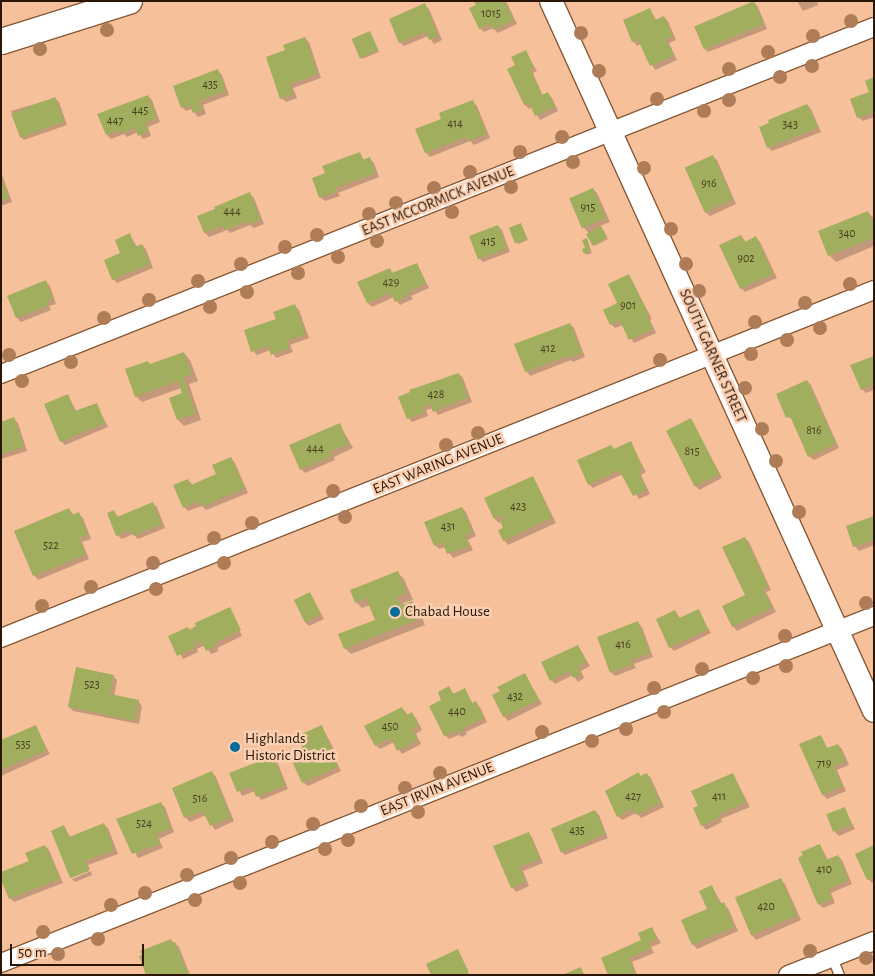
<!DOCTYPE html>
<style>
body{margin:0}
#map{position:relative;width:875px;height:976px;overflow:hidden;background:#f5c09a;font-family:"Alegreya Sans",sans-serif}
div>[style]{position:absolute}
.shadow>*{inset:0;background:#0003}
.building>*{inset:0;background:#a1ae5e;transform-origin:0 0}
.roads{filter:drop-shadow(1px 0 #885a37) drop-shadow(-1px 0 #885a37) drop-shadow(0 1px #885a37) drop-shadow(0 -1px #885a37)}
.service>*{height:9px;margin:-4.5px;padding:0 4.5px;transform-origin:4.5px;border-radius:4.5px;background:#fff}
.minor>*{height:18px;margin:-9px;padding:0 9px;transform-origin:9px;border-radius:9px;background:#fff}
.tertiary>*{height:22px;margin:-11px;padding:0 11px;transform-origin:11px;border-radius:11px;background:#fff}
.secondary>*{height:25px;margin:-12.5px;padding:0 12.5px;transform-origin:12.5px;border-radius:12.5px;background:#fff}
.trees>*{width:14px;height:14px;margin:-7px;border-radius:50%;background:#ae7c57}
.dots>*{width:14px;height:14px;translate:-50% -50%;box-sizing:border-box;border:2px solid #fbd0b2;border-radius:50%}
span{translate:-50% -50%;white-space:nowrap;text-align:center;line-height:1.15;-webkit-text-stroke:5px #fbd0b2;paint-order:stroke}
.number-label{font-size:12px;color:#473c1d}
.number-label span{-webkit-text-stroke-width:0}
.street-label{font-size:15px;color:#291607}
.poi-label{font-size:15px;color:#291607}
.left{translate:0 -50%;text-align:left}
.frame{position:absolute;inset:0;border:2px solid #291607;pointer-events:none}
.scale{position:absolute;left:10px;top:944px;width:134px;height:22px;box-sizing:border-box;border:2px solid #291607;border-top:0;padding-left:6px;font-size:15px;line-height:18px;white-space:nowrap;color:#291607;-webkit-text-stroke:4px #fbd0b2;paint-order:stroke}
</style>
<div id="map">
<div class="shadow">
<i style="clip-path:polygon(475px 1px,506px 1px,517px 24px,498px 33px,493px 28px,484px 32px,480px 28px)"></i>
<i style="clip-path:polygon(797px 1px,817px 1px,818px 5px,803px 11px)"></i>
<i style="clip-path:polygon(754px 2px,758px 7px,767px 29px,708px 52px,704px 48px)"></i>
<i style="clip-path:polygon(425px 5px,429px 9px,442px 40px,434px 44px,428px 36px,404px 46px,400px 42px)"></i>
<i style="clip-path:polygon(650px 10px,657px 21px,664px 17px,668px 21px,676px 40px,669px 43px,677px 60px,655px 70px,641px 44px,637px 46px,633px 41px)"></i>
<i style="clip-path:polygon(371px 34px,379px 52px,362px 59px,361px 57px)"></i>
<i style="clip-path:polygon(305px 38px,309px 42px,321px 78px,293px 88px,297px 98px,286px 102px,281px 98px,286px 51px)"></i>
<i style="clip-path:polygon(525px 52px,537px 71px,533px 73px,543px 96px,548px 94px,552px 98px,558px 111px,540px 120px,532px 107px,529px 109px,525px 105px,517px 66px)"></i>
<i style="clip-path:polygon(218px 71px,222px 75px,229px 95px,203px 105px,206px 114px,198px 117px,192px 109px,186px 111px,182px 107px)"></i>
<i style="clip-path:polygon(874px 79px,874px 117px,863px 121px,858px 117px,870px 92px)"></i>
<i style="clip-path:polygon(148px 96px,152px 100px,160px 122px,148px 127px,151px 136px,143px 139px,138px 132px,127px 137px,124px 134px,111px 139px,107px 135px)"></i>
<i style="clip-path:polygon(55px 98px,59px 102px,67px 125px,24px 140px,20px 136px,11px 111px)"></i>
<i style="clip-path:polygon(473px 102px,477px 106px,490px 138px,474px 145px,470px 141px,430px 157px,426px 153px,443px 120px)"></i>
<i style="clip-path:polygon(807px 105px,811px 109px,821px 132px,772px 151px,768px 147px,771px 123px)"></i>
<i style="clip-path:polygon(359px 153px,365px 161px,370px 159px,374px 163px,379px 177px,338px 193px,340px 196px,325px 201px,320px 197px,327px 173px)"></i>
<i style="clip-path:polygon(712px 156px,717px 160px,736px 204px,710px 216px,705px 212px,686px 168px)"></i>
<i style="clip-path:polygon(1px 172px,12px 202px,1px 206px)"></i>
<i style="clip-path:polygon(593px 189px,597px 193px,610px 222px,600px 226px,608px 239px,594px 246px,589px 233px,584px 228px)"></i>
<i style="clip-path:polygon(250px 194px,254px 198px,264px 224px,254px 228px,250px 225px,230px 233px,227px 230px,209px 237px,205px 233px,199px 217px)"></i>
<i style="clip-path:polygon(867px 212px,874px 218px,874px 246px,836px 262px,829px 255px)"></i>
<i style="clip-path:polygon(498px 226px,502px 230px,510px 252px,483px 262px,479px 258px)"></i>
<i style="clip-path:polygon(522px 226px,528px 240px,518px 244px,517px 242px)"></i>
<i style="clip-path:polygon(130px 235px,137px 247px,142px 245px,146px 249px,153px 268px,117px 283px,113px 279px)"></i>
<i style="clip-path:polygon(741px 236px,746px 242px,756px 238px,760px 242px,777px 278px,745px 292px,741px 288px)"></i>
<i style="clip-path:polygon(587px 240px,592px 253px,587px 255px,585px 253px)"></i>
<i style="clip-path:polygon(417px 264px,429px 288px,411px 296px,413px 299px,400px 305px,394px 297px,372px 307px,368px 303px,389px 269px,394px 274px)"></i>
<i style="clip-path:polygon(629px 276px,652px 319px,650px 320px,656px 333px,634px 343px,623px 325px,615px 328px,611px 324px)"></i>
<i style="clip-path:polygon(46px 282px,50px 286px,56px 304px,49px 306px,51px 310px,21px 322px,17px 318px,9px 296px)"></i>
<i style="clip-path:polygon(295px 306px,299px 310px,309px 338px,290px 345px,293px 352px,276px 358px,271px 350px,257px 355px,253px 351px,277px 319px)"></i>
<i style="clip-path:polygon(570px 324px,574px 328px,585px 357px,573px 362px,571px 360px,530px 376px,526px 371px)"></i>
<i style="clip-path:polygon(184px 353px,190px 360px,198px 381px,189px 384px,201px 420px,184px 426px,178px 420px,183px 394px,181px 388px,142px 402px,136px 396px,151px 365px)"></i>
<i style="clip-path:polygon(874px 357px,874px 390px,866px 393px,862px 389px)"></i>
<i style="clip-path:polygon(459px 374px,463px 378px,472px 402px,438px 415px,433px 408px,426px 410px,428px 416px,412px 422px,408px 418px)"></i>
<i style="clip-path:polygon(807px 381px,811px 385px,839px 448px,814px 460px,809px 456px,793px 420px,788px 417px)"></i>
<i style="clip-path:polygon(68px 396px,77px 412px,96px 404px,108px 427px,65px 445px,61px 441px)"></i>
<i style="clip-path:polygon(14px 419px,18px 423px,27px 451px,1px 459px,1px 423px)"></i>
<i style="clip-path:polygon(691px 419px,722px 478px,699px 490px,695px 485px)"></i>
<i style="clip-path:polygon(340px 425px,353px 448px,334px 457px,335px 460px,305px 473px,301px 469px)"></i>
<i style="clip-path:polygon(630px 443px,646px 472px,641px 475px,650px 494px,639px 499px,623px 474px,593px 488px,589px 484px,615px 450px)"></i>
<i style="clip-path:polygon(231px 458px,235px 463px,248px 493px,206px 510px,202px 506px,188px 511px,184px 507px,188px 480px,193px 485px,218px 475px)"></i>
<i style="clip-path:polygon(532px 477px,536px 482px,556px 523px,508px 545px,504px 540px,505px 528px,502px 522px,499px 523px,495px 519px,486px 499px)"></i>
<i style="clip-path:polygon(152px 503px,157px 507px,165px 528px,138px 539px,133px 534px,122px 539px,117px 535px,114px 512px,118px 517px)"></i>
<i style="clip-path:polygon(462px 508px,466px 512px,476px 536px,468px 540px,473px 550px,453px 558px,445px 547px,439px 549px,435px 545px)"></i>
<i style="clip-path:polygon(69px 509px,74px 516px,78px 514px,83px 518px,91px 539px,82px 542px,89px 559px,38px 580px,34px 575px)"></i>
<i style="clip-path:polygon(874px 517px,874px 545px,859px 551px,855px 546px)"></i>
<i style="clip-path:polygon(745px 538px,749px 542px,771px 590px,766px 592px,776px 612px,737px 631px,733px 626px,746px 596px)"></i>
<i style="clip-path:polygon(398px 573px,404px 579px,413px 600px,403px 603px,404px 606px,412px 603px,419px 609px,425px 625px,351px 654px,345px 648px,377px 621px,371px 605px,362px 608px,356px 602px)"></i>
<i style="clip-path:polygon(310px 593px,324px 619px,309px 626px,305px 622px)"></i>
<i style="clip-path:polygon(229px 608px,242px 636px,217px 648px,219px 651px,211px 654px,205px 645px,197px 649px,198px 652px,183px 659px,170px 637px,198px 627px)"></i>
<i style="clip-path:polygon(698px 611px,711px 633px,674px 651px,670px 647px,675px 612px,681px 619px)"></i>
<i style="clip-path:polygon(638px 623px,642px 627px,653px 657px,634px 664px,636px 668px,615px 676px,611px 672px)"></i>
<i style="clip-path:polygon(578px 646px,590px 666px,581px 671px,584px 678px,578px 682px,573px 675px,555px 684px,551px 680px)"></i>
<i style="clip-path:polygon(525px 675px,542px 704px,508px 721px,504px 716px,501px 691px)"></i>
<i style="clip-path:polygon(113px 676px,117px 680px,114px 697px,138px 701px,142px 706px,139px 724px,73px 711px,69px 707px)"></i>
<i style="clip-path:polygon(449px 688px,454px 694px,464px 690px,473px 704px,480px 707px,487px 722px,466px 732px,467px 734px,462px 737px,459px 735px,449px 739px,445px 735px,443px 700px)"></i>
<i style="clip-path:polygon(402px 708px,408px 715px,411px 714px,416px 718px,422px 730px,416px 734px,421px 744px,402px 754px,394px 742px,380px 749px,376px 745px)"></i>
<i style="clip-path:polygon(35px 727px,50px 754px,1px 776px,1px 742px)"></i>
<i style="clip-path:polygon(322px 727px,334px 749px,331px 750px,341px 771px,308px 786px,303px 782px,306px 753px)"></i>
<i style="clip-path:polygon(820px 736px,828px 749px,838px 745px,842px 749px,849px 765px,837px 770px,846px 791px,827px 799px,823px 795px,801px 745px)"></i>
<i style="clip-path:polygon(273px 757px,277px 761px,288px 789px,261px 800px,255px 791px,242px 796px,231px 774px)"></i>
<i style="clip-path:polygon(212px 773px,216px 777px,234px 821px,215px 830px,206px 815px,190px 822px,186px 818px,173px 789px)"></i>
<i style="clip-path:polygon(638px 774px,641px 777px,647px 774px,651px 778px,664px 807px,641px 818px,636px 813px,622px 820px,618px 816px)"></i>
<i style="clip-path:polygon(733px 774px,750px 807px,721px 819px,722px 822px,706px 830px,702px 825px,700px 806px)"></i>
<i style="clip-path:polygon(160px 803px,165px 807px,174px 832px,159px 839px,163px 848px,138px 858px,128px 839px)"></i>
<i style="clip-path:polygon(844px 808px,855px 829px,839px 836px,835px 832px)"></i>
<i style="clip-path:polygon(595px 811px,599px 815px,608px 838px,565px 855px,561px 851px)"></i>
<i style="clip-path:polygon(103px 824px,108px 828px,118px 854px,88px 865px,90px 869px,71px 878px,53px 831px,64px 827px,71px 838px)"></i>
<i style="clip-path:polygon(528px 833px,532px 837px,543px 863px,523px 871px,529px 886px,516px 892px,512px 887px)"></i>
<i style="clip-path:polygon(820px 845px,828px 860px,838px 856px,842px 860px,852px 884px,831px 893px,835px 903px,823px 908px,819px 904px)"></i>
<i style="clip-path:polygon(45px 846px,49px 850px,63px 883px,14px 902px,10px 898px,30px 861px)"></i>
<i style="clip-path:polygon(874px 847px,874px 882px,872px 883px,868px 879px)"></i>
<i style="clip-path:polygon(91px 871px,92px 875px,75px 882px,72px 879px)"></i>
<i style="clip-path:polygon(781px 880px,785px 884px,801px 920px,756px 940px,752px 935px)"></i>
<i style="clip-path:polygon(712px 887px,722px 904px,728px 908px,738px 931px,697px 949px,693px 944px,708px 910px)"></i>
<i style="clip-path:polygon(652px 928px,661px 943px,651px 947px,654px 953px,632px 962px,637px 975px,609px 975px)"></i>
<i style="clip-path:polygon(171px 940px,179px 947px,190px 975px,147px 975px)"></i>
</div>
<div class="building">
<i style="clip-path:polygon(474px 1px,505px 1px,514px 20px,493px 30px,490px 24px,479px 29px,469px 8px,476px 5px)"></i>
<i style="left:754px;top:1px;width:25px;height:65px;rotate:67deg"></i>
<i style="clip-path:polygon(425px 3px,438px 36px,429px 40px,425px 32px,399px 43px,389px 19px)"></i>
<i style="clip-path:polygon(650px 8px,655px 20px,664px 16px,673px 36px,666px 39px,674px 56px,650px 66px,638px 40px,632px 42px,623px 20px)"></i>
<i style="left:370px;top:31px;width:21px;height:20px;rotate:67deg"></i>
<i style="clip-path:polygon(305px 37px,318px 74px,290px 84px,293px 94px,280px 99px,266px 57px,285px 50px,283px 45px)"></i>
<i style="clip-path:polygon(526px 50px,534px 67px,530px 69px,542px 95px,548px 92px,555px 107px,535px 116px,529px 103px,524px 105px,507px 69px,515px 65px,511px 57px)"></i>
<i style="clip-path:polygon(218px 69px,226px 91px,199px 101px,203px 110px,193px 113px,190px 105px,181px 108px,173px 86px)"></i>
<i style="clip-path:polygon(874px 77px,874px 112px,857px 118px,850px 99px,869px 92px,865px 81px)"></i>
<i style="clip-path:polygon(148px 95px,157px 118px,145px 123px,148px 132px,138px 136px,135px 128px,121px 133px,120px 130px,106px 135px,97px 114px)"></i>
<i style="left:55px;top:97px;width:26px;height:47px;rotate:69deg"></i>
<i style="clip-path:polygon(473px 100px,487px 134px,468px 141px,466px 137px,425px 153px,415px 129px,441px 119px,439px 113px)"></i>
<i style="clip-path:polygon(807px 104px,818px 128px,767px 148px,759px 127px,769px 123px,768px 120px)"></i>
<i style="clip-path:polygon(360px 152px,363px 160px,370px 157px,376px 173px,335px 188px,336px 192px,319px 198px,312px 178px,325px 173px,322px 166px)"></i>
<i style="left:713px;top:155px;width:49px;height:31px;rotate:66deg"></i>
<i style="clip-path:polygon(1px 177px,9px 198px,1px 200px)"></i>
<i style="left:593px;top:188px;width:33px;height:26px;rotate:67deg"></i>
<i style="clip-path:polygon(250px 192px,261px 220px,249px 225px,247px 221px,225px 230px,223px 226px,204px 233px,197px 216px,215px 209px,214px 207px)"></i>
<i style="clip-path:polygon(868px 211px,874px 226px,874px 238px,828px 256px,818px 231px)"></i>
<i style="left:521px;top:223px;width:17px;height:13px;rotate:69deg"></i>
<i style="left:498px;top:225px;width:25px;height:31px;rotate:69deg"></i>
<i style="left:601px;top:226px;width:13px;height:17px;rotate:61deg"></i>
<i style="clip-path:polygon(130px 233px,135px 247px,142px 244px,150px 264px,112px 280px,104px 260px,120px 253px,115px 240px)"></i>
<i style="clip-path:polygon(741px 235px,745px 242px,756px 236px,773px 274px,740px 289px,719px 245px)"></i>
<i style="clip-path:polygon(587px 238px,591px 251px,584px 254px,582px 249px,585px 248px,582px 240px)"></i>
<i style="clip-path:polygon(417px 263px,426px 283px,408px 292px,409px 295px,395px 302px,391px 293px,367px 303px,357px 282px,390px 268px,392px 273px)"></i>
<i style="clip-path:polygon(629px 274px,649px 315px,647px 316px,653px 329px,629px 340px,620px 321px,610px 325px,603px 310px,617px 303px,608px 284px)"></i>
<i style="clip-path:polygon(46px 280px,53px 299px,46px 302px,48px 306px,16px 318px,7px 296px)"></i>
<i style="clip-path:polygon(295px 304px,306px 334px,287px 341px,289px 348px,271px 355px,268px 346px,251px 352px,244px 330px,276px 319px,273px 312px)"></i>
<i style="clip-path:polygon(570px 323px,582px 353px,568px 358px,567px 356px,525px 372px,514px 344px)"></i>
<i style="clip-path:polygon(184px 352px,192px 374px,183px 378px,196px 413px,177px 420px,169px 398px,182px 393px,178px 381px,135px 397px,125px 369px,148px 361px,150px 364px)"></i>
<i style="clip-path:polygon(874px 356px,874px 384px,861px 390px,850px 365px)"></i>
<i style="clip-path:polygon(459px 373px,468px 397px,433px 412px,430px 404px,423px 406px,425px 412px,407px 419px,398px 397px,410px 392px,409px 390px)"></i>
<i style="clip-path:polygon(807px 380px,836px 444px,808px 457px,790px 416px,786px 418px,776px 394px)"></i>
<i style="clip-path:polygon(68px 394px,75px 411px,97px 403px,105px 423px,60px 442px,44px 404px)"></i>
<i style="clip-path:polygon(14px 417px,24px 447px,1px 454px,1px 422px)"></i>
<i style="left:691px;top:418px;width:63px;height:28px;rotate:63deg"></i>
<i style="clip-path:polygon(340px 423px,349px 444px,330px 452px,332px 456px,300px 470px,289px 445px)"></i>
<i style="clip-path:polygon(631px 441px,643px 468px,638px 470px,647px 490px,633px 496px,619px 470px,588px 485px,577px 460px,611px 445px,614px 449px)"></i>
<i style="clip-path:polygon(231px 457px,245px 488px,201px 507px,199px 501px,183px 508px,173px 485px,188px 479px,191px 485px,216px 474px,212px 465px)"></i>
<i style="clip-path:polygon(533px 476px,552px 518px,503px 541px,498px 530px,503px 528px,500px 521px,504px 519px,502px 515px,494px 519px,484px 498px)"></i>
<i style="clip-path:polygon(153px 502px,162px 524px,133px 536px,130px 530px,116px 536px,107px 513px,114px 510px,117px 517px)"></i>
<i style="clip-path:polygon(462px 507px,473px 532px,465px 535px,469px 546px,447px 554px,442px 542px,434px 546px,424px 522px)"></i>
<i style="clip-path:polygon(69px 508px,72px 515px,79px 512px,88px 535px,79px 538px,86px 555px,33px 576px,14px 531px)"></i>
<i style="clip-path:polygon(874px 516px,874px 540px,853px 547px,846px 526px)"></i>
<i style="clip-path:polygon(745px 537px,768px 586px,763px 588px,772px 608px,732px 627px,722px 606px,745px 595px,722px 547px)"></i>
<i style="clip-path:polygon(398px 571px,407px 593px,397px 597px,401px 606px,412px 601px,419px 619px,344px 649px,338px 634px,375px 620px,366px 598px,355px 603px,350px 590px)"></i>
<i style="left:310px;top:592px;width:25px;height:18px;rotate:64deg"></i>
<i style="clip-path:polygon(230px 607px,241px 630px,214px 643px,216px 646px,206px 651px,201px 641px,194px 645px,195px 648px,177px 656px,168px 636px,188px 627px,189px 630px,196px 626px,195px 623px)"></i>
<i style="clip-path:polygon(699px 609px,708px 629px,669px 648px,656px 619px,675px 610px,679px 618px)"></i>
<i style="clip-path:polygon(638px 621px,650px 653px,631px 660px,633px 664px,610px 673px,597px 637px)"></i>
<i style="clip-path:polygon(578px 645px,587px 662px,578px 666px,581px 674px,573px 678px,569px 671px,550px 681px,541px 662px)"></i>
<i style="clip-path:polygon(76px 667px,114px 675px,110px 694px,139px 700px,135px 721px,68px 707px)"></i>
<i style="clip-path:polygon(525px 673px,539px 700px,503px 717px,492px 695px,500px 691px,497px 687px)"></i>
<i style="clip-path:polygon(449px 686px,453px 694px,465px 688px,472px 703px,476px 701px,484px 718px,463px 728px,464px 730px,457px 734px,455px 731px,444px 736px,429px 706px,441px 700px,438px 692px)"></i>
<i style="clip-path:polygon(402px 707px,406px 715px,412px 712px,419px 726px,412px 729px,418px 740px,397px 751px,391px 738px,375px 746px,364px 726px)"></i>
<i style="clip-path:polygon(36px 725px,47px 750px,1px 770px,1px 740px)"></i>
<i style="clip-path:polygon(322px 725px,338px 767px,302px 783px,291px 759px,305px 753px,297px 736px)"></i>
<i style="clip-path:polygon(821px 735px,827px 748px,838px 744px,846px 761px,834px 766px,843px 786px,822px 795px,799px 744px)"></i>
<i style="clip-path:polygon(273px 756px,285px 785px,256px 797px,252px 786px,237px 792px,229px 773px)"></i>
<i style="clip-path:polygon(212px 771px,231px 817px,210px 826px,203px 811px,184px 818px,172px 788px)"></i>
<i style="clip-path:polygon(639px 772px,640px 776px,647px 773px,661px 803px,636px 815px,633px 809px,617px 817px,605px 791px)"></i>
<i style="clip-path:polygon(733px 773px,746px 802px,718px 815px,719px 818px,701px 826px,693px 808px,698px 806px,691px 791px)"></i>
<i style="clip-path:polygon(161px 802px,171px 828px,156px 834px,160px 844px,132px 854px,116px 819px)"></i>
<i style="left:845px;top:807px;width:19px;height:20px;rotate:69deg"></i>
<i style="left:595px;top:810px;width:26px;height:48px;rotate:67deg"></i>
<i style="clip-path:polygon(104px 823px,114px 850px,85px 861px,89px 871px,70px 878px,51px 831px,64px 825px,69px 837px)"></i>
<i style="clip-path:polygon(529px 832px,540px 859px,519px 867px,526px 882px,511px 888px,493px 846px)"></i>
<i style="clip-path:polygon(820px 844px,826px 860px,838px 855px,849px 880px,828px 889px,832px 899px,818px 905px,798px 858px,803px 855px,801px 852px)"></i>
<i style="clip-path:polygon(45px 845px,60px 879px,9px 899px,1px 880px,1px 872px,29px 861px,25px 853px)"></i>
<i style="clip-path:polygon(874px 845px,874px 877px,867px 880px,855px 854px)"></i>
<i style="left:781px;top:878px;width:41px;height:50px;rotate:67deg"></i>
<i style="clip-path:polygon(712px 885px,720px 904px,724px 902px,734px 927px,692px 945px,681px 920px,707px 909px,699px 891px)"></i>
<i style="clip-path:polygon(652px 927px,657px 939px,648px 943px,651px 948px,629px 958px,636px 974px,608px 975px,601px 958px,641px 940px,638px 933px)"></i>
<i style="clip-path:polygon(171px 939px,172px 943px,175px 942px,189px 975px,146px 975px,139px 956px,142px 955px,140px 951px)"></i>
<i style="clip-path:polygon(458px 949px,469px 973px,465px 975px,431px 975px,426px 964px)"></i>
<i style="clip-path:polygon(581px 967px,584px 975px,562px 975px)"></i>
</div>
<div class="roads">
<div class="service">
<i style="left:832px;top:957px;width:19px;rotate:69deg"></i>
</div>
<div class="minor">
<i style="left:1px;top:374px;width:939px;rotate:-21.68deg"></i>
<i style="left:1px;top:638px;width:940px;rotate:-21.73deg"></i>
<i style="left:1px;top:963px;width:939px;rotate:-21.68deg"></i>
<i style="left:788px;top:975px;width:92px;rotate:-21.6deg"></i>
</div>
<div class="tertiary">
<i style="left:551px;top:1px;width:780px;rotate:65.54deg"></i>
</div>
<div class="secondary">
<i style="left:1px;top:41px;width:134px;rotate:-17.4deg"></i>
</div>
</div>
<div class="trees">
<i style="left:851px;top:21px"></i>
<i style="left:107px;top:30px"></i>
<i style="left:581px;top:33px"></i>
<i style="left:813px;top:36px"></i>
<i style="left:40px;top:49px"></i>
<i style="left:768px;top:52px"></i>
<i style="left:812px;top:66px"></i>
<i style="left:729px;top:69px"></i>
<i style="left:599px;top:71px"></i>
<i style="left:780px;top:77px"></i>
<i style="left:657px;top:99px"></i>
<i style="left:729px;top:100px"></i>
<i style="left:704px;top:111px"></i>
<i style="left:562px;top:137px"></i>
<i style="left:520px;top:152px"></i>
<i style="left:573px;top:162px"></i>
<i style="left:644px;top:168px"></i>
<i style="left:470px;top:172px"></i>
<i style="left:511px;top:187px"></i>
<i style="left:434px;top:188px"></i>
<i style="left:396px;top:203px"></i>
<i style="left:452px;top:212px"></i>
<i style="left:369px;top:214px"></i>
<i style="left:671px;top:229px"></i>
<i style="left:317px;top:235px"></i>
<i style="left:377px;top:241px"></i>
<i style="left:285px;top:247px"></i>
<i style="left:338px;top:257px"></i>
<i style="left:241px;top:264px"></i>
<i style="left:686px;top:264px"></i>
<i style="left:298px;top:273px"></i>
<i style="left:198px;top:281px"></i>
<i style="left:850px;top:284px"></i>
<i style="left:699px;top:291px"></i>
<i style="left:247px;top:292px"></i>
<i style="left:149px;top:300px"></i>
<i style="left:805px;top:303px"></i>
<i style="left:210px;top:307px"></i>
<i style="left:104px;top:318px"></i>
<i style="left:755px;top:322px"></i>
<i style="left:820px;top:328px"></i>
<i style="left:787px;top:340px"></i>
<i style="left:751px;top:354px"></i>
<i style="left:9px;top:355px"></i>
<i style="left:660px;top:360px"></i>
<i style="left:71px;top:362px"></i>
<i style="left:22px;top:381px"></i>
<i style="left:745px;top:388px"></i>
<i style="left:762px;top:429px"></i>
<i style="left:478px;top:433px"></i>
<i style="left:446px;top:445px"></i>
<i style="left:776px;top:461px"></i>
<i style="left:333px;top:491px"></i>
<i style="left:799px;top:512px"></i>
<i style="left:345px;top:517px"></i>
<i style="left:252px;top:523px"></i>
<i style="left:214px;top:538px"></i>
<i style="left:153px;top:563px"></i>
<i style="left:224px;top:563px"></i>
<i style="left:91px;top:587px"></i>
<i style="left:156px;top:589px"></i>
<i style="left:866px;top:603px"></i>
<i style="left:42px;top:606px"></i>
<i style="left:785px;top:636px"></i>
<i style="left:786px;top:666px"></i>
<i style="left:702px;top:669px"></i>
<i style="left:753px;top:678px"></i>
<i style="left:654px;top:688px"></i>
<i style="left:664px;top:712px"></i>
<i style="left:626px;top:729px"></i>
<i style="left:542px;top:732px"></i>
<i style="left:592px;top:741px"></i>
<i style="left:440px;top:773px"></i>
<i style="left:405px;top:788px"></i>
<i style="left:361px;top:806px"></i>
<i style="left:418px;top:812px"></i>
<i style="left:313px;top:824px"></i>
<i style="left:348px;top:840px"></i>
<i style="left:272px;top:842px"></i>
<i style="left:325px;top:849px"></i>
<i style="left:231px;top:858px"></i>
<i style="left:187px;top:875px"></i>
<i style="left:240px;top:883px"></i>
<i style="left:145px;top:893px"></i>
<i style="left:195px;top:900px"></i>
<i style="left:111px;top:905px"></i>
<i style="left:43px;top:932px"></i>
<i style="left:98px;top:939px"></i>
<i style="left:810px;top:951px"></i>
<i style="left:58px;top:954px"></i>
<i style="left:866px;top:958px"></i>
</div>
<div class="dots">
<i style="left:395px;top:612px;background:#056c9a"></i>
<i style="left:235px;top:747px;background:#056c9a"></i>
</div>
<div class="number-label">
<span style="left:491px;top:14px">1015</span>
<span style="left:210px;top:85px">435</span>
<span style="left:140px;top:111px">445</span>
<span style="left:115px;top:121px">447</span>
<span style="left:455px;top:124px">414</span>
<span style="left:790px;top:125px">343</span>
<span style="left:709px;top:184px">916</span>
<span style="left:588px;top:208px">915</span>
<span style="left:232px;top:212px">444</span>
<span style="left:847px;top:234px">340</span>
<span style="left:488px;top:242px">415</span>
<span style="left:746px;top:259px">902</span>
<span style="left:391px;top:283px">429</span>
<span style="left:628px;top:306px">901</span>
<span style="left:548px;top:349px">412</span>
<span style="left:436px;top:395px">428</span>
<span style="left:814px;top:431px">816</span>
<span style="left:315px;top:449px">444</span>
<span style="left:692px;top:452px">815</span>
<span style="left:518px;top:507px">423</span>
<span style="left:448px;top:527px">431</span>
<span style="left:51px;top:546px">522</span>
<span style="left:623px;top:645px">416</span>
<span style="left:92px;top:685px">523</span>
<span style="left:515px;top:697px">432</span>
<span style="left:457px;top:712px">440</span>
<span style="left:390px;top:727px">450</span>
<span style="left:23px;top:745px">535</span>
<span style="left:824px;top:764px">719</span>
<span style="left:633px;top:797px">427</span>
<span style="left:719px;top:797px">411</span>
<span style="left:200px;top:799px">516</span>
<span style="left:144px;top:824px">524</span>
<span style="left:577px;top:831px">435</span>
<span style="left:824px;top:870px">410</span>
<span style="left:766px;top:907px">420</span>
</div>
<div class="street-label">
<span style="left:438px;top:201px;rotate:-22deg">EAST MCCORMICK AVENUE</span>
<span style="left:713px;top:356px;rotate:66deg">SOUTH GARNER STREET</span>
<span style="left:438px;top:464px;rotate:-22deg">EAST WARING AVENUE</span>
<span style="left:437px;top:789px;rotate:-22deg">EAST IRVIN AVENUE</span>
</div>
<div class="poi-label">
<span class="left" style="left:405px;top:612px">Chabad House</span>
<span class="left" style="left:245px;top:747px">Highlands<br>Historic District</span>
</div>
<div class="frame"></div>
<div class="scale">50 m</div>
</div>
